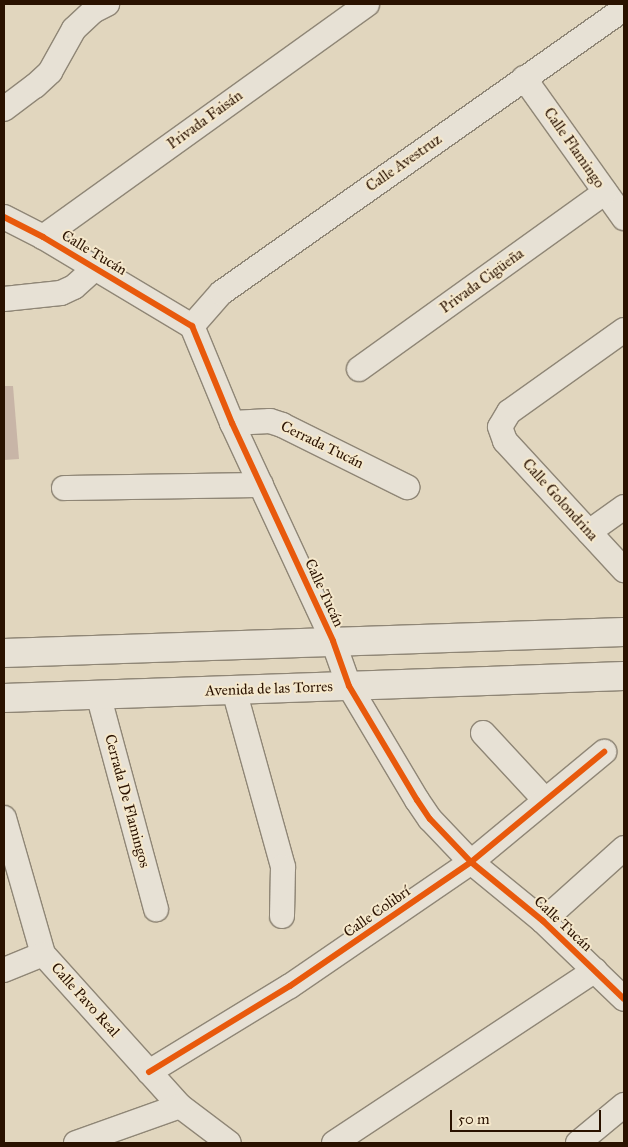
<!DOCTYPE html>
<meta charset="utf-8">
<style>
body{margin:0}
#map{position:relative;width:628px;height:1147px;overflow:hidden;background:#e1d6be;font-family:"IM FELL Great Primer",serif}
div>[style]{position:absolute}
.building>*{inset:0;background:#c8b5a7}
.roads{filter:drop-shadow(1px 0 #8f8676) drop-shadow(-1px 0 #8f8676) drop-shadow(0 1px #8f8676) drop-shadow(0 -1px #8f8676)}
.minor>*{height:24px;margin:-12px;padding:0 12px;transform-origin:12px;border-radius:12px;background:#e7e1d5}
.secondary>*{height:28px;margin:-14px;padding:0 14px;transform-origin:14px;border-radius:14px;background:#e7e1d5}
.cycleway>*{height:6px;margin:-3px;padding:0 3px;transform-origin:3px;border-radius:3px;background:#e8590c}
span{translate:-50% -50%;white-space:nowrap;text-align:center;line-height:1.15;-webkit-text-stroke:4px #f5e8cc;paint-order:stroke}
.street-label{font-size:15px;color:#2a1200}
.frame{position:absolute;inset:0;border:5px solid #2a1200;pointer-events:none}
.scale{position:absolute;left:450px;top:1110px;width:151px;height:22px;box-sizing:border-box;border:2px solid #2a1200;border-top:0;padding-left:6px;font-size:15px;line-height:18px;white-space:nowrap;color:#2a1200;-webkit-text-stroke:4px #f5e8cc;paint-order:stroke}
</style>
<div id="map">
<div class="building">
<i style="clip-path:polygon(4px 386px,13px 386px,19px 459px,4px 460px)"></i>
</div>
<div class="roads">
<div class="minor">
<i style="left:524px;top:78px;width:172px;rotate:54.5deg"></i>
<i style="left:4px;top:109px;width:39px;rotate:-37deg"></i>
<i style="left:35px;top:86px;width:21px;rotate:-43deg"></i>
<i style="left:50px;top:72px;width:49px;rotate:-60.8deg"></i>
<i style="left:74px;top:29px;width:26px;rotate:-43deg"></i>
<i style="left:93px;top:11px;width:16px;rotate:-27deg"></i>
<i style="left:4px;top:217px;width:44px;rotate:27.1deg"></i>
<i style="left:43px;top:237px;width:174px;rotate:30.9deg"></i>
<i style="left:192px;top:326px;width:105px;rotate:67.6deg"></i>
<i style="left:232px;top:423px;width:240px;rotate:65.1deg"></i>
<i style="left:333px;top:641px;width:48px;rotate:70.4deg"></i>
<i style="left:349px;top:686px;width:133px;rotate:59.2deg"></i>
<i style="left:417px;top:800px;width:23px;rotate:56deg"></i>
<i style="left:430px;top:819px;width:59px;rotate:46.4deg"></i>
<i style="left:471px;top:862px;width:93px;rotate:39.3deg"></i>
<i style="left:543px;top:921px;width:112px;rotate:43.9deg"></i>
<i style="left:43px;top:237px;width:399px;rotate:-35.7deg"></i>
<i style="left:4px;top:299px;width:57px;rotate:-6deg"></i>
<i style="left:61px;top:293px;width:14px;rotate:-25deg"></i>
<i style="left:74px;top:287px;width:28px;rotate:-42deg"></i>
<i style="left:192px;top:326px;width:44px;rotate:-48.7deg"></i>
<i style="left:221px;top:293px;width:493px;rotate:-35.2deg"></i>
<i style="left:624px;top:330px;width:141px;rotate:144.5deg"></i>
<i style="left:509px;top:412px;width:17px;rotate:121deg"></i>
<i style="left:500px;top:427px;width:15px;rotate:70deg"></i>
<i style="left:505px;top:441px;width:176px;rotate:47.3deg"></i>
<i style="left:359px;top:369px;width:303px;rotate:-35.7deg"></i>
<i style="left:232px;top:423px;width:38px;rotate:-3deg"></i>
<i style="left:270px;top:421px;width:13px;rotate:18deg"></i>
<i style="left:282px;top:425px;width:140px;rotate:26.4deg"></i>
<i style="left:64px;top:488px;width:197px;rotate:-0.9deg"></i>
<i style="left:589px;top:532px;width:43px;rotate:-35.5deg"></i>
<i style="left:234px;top:690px;width:184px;rotate:74.5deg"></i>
<i style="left:283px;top:867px;width:49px;rotate:91.2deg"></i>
<i style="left:98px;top:694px;width:223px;rotate:74.9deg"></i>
<i style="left:483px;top:733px;width:91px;rotate:47.2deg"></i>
<i style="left:4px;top:818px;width:141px;rotate:74deg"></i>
<i style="left:43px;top:954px;width:205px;rotate:48deg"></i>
<i style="left:180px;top:1106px;width:61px;rotate:37.1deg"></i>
<i style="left:543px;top:921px;width:109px;rotate:-42deg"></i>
<i style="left:4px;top:970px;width:42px;rotate:-22.3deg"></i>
<i style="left:149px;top:1072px;width:165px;rotate:-31.4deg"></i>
<i style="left:290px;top:986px;width:219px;rotate:-34.4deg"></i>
<i style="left:471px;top:862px;width:173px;rotate:-39.6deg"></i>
<i style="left:76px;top:1143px;width:110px;rotate:-19.6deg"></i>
<i style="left:334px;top:1143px;width:313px;rotate:-33.5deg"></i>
<i style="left:578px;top:1143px;width:60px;rotate:-39.6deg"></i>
</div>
<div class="secondary">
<i style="left:4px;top:653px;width:620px;rotate:-1.94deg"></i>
<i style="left:4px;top:698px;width:620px;rotate:-2.03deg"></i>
</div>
</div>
<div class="cycleway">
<i style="left:4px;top:217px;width:44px;rotate:27.1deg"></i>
<i style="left:43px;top:237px;width:174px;rotate:30.9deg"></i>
<i style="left:192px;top:326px;width:105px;rotate:67.6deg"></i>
<i style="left:232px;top:423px;width:240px;rotate:65.1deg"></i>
<i style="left:333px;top:641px;width:48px;rotate:70.4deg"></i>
<i style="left:349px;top:686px;width:133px;rotate:59.2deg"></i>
<i style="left:417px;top:800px;width:23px;rotate:56deg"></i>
<i style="left:430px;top:819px;width:59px;rotate:46.4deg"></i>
<i style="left:471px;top:862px;width:93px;rotate:39.3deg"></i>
<i style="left:543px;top:921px;width:112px;rotate:43.9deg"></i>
<i style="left:149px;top:1072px;width:165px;rotate:-31.4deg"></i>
<i style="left:290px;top:986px;width:219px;rotate:-34.4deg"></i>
<i style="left:471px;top:862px;width:173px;rotate:-39.6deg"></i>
</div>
<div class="street-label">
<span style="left:205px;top:120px;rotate:-36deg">Privada Faisán</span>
<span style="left:574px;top:148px;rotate:55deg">Calle Flamingo</span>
<span style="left:404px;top:163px;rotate:-35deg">Calle Avestruz</span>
<span style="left:94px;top:253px;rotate:31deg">Calle Tucán</span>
<span style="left:482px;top:281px;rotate:-36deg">Privada Cigüeña</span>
<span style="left:322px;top:445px;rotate:26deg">Cerrada Tucán</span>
<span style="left:560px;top:500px;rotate:48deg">Calle Golondrina</span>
<span style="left:324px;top:593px;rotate:65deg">Calle Tucán</span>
<span style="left:269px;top:689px;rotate:-2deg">Avenida de las Torres</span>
<span style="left:127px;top:801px;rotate:75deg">Cerrada De Flamingos</span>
<span style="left:377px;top:912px;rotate:-35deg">Calle Colibrí</span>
<span style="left:563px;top:924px;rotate:43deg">Calle Tucán</span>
<span style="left:85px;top:1000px;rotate:48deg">Calle Pavo Real</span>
</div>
<div class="frame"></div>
<div class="scale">50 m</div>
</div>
